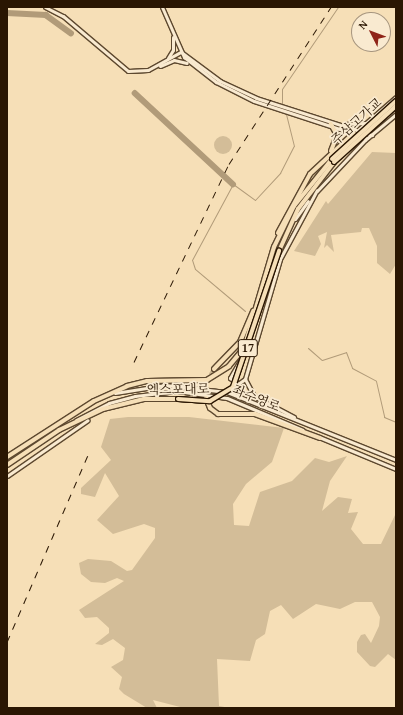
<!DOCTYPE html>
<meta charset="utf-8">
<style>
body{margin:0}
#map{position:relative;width:403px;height:715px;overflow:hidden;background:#f6dfb7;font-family:"Gentium Book Plus","Noto Serif KR",serif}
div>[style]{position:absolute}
.green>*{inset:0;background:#d3bd98}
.round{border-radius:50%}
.stream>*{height:1px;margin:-0.5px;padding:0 0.5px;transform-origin:0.5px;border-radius:0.5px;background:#b19b79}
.river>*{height:5.5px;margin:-2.75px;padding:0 2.75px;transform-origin:2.75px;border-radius:2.75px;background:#b19b79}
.highway-tunnel>*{height:4px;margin-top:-2px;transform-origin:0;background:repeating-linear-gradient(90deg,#cdb793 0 4px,transparent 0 6px)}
.roads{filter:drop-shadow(1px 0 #5d482f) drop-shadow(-1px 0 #5d482f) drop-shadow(0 1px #5d482f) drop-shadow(0 -1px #5d482f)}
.minor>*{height:3px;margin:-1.5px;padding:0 1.5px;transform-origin:1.5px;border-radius:1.5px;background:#f9ead0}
.highway>*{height:4px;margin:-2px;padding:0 2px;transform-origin:2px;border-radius:2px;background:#f6dfb7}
.rail>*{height:1px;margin-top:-0.5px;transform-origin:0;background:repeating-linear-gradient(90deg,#2a1602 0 7px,transparent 0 14px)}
.bridges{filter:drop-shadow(1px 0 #2a1602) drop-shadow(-1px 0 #2a1602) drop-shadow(0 1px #2a1602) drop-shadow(0 -1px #2a1602)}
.highway-bridge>*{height:4px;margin:-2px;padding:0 2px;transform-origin:2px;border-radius:2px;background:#f6dfb7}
span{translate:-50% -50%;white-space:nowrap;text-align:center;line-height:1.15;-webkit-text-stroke:3.5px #f9ead0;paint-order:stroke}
.shield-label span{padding:1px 3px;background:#f9ead0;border:1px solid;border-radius:3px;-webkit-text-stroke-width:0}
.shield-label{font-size:12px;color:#2a1602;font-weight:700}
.street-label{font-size:13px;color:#2a1602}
.frame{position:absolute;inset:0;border:8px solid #2a1602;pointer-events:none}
.north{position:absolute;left:351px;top:12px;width:40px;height:40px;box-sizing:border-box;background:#f9ead0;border:1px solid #a6957e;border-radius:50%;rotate:312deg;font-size:11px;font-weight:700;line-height:16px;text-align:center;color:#2a1602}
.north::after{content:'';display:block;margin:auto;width:14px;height:18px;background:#8f2418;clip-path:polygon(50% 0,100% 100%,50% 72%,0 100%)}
</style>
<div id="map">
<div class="green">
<i class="round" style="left:214px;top:136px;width:18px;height:18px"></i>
<i style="clip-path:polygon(372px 152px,396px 153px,396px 264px,390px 274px,377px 263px,377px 246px,369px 228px,362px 228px,361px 232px,331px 235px,334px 252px,327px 245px,324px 248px,327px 232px,318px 236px,321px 244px,315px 256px,294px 251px,326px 201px,328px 204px)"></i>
<i style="clip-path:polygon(128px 417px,189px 417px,284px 428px,272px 462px,246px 484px,233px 504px,234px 525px,249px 526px,260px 492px,292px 481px,315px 458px,329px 462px,347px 456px,330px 481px,322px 511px,338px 497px,352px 499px,348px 513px,358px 512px,351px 529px,363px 544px,381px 544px,396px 513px,396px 660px,388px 654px,375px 667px,370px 666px,357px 652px,357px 642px,361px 635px,365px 634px,371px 643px,379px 626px,380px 617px,372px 602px,355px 602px,340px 609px,316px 604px,293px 619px,281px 605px,270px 611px,265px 634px,256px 640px,250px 661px,217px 659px,219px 706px,230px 708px,184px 708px,153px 700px,157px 708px,147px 708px,124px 694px,119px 689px,122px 677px,111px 667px,123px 660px,125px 648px,113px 639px,102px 645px,95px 644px,109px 633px,109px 628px,97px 617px,85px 618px,79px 610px,124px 581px,117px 578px,105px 583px,91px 582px,81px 574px,79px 563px,88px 559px,111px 561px,127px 571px,132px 570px,155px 538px,155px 528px,144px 524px,113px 534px,97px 520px,119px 496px,105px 473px,95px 497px,81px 494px,81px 488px,111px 460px,101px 447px,110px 419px)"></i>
</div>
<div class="stream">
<i style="left:282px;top:103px;width:14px;rotate:-90deg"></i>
<i style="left:282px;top:89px;width:99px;rotate:-55.7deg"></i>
<i style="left:245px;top:311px;width:65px;rotate:-140deg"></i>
<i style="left:195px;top:269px;width:9px;rotate:-108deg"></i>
<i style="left:192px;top:260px;width:86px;rotate:-61.7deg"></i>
<i style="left:233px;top:184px;width:27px;rotate:36deg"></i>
<i style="left:255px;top:200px;width:37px;rotate:-47deg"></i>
<i style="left:280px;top:173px;width:30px;rotate:-63deg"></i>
<i style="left:294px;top:146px;width:34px;rotate:-104deg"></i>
<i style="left:308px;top:348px;width:18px;rotate:41deg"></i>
<i style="left:322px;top:360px;width:25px;rotate:-18deg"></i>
<i style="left:346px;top:352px;width:17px;rotate:69deg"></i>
<i style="left:352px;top:368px;width:27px;rotate:28deg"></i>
<i style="left:376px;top:381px;width:37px;rotate:77deg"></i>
<i style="left:384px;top:417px;width:13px;rotate:23deg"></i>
</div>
<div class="river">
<i style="left:7px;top:13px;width:39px;rotate:3deg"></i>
<i style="left:46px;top:15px;width:31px;rotate:36deg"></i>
<i style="left:135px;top:93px;width:134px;rotate:42.9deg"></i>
</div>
<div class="highway-tunnel">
<i style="left:206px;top:398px;width:13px;rotate:-94deg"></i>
<i style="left:205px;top:385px;width:18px;rotate:-61deg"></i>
</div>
<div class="roads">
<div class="minor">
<i style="left:45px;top:7px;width:20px;rotate:27deg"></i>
<i style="left:63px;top:16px;width:85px;rotate:40.2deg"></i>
<i style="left:128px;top:71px;width:20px;rotate:-3deg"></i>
<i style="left:148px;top:70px;width:38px;rotate:-29deg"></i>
<i style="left:162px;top:7px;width:55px;rotate:66.3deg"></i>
<i style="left:184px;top:57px;width:41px;rotate:38deg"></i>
<i style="left:216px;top:82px;width:42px;rotate:26.6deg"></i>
<i style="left:254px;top:101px;width:119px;rotate:18.1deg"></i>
<i style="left:181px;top:52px;width:49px;rotate:36.6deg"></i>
<i style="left:220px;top:81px;width:40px;rotate:25deg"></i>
<i style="left:256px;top:98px;width:122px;rotate:17.7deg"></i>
<i style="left:168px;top:58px;width:9px;rotate:-58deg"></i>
<i style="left:173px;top:50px;width:13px;rotate:-90deg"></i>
<i style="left:160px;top:66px;width:15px;rotate:-23deg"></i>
<i style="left:174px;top:60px;width:13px;rotate:13deg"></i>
<i style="left:345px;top:124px;width:20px;rotate:-3deg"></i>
<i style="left:358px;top:130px;width:50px;rotate:-41deg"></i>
<i style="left:317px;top:191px;width:70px;rotate:-46.7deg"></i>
<i style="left:365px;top:140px;width:40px;rotate:-40deg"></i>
<i style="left:295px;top:219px;width:22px;rotate:-54deg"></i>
<i style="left:241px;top:359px;width:22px;rotate:120deg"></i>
<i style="left:230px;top:378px;width:10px;rotate:37deg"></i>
<i style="left:238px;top:384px;width:9px;rotate:-36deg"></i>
<i style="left:115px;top:393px;width:51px;rotate:-9.1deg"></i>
<i style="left:165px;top:385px;width:62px;rotate:6.4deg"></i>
<i style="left:227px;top:392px;width:182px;rotate:21.9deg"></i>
<i style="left:294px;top:417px;width:45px;rotate:-152.3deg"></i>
<i style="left:254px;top:396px;width:19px;rotate:-118deg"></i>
<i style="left:245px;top:379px;width:125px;rotate:-73.7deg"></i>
<i style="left:280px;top:259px;width:78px;rotate:-61.8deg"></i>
<i style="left:76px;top:420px;width:37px;rotate:-27deg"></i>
<i style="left:109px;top:403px;width:27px;rotate:-15deg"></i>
<i style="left:135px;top:396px;width:42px;rotate:-6.8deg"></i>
<i style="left:177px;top:391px;width:50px;rotate:8deg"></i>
<i style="left:227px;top:398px;width:82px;rotate:22.8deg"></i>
<i style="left:319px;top:437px;width:83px;rotate:22.6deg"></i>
<i style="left:7px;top:476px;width:98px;rotate:-34.7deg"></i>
</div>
<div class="highway">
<i style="left:331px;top:151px;width:17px;rotate:-69deg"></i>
<i style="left:337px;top:135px;width:13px;rotate:-119deg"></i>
<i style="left:278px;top:233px;width:67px;rotate:-61.5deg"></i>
<i style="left:310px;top:174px;width:60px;rotate:-43deg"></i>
<i style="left:279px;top:251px;width:46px;rotate:-65.7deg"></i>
<i style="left:298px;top:209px;width:59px;rotate:-52.5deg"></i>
<i style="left:214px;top:369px;width:37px;rotate:-46deg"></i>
<i style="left:240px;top:342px;width:34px;rotate:-67deg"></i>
<i style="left:206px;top:398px;width:11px;rotate:68deg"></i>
<i style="left:210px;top:408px;width:10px;rotate:37deg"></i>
<i style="left:218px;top:414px;width:37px"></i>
<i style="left:255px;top:414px;width:69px;rotate:20.3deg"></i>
<i style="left:7px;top:457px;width:103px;rotate:-32.8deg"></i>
<i style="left:94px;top:401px;width:36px;rotate:-24deg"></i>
<i style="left:127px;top:386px;width:21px;rotate:-14deg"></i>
<i style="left:147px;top:381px;width:60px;rotate:-1deg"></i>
<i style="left:207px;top:380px;width:26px;rotate:-32deg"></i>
<i style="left:229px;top:366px;width:23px;rotate:-50deg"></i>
<i style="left:244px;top:348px;width:105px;rotate:-73.5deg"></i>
<i style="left:274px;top:247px;width:46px;rotate:-64deg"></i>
<i style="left:294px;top:206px;width:60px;rotate:-51deg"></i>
<i style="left:7px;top:465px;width:63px;rotate:-33.9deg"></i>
<i style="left:59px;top:430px;width:49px;rotate:-25.5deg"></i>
<i style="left:103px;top:409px;width:42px;rotate:-13.7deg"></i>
<i style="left:144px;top:399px;width:34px"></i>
</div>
</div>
<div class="rail">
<i style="left:134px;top:362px;width:220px;rotate:-64.4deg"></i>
<i style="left:229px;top:164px;width:187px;rotate:-57deg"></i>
<i style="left:7px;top:642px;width:209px;rotate:-66.6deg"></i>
</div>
<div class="bridges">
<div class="highway-bridge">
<i style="left:332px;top:159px;width:86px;rotate:-42.2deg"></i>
<i style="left:334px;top:162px;width:84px;rotate:-42.1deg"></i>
<i style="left:178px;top:399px;width:32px;rotate:4deg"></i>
<i style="left:210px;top:401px;width:27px;rotate:-31deg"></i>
<i style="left:233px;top:387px;width:144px;rotate:-71.3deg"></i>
</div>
</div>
<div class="shield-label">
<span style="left:248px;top:348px">17</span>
</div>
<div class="street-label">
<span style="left:357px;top:122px;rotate:-42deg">주삼고가교</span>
<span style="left:178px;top:390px;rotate:-1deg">엑스포대로</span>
<span style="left:256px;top:399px;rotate:22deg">좌수영로</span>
</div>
<div class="frame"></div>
<div class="north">N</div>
</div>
